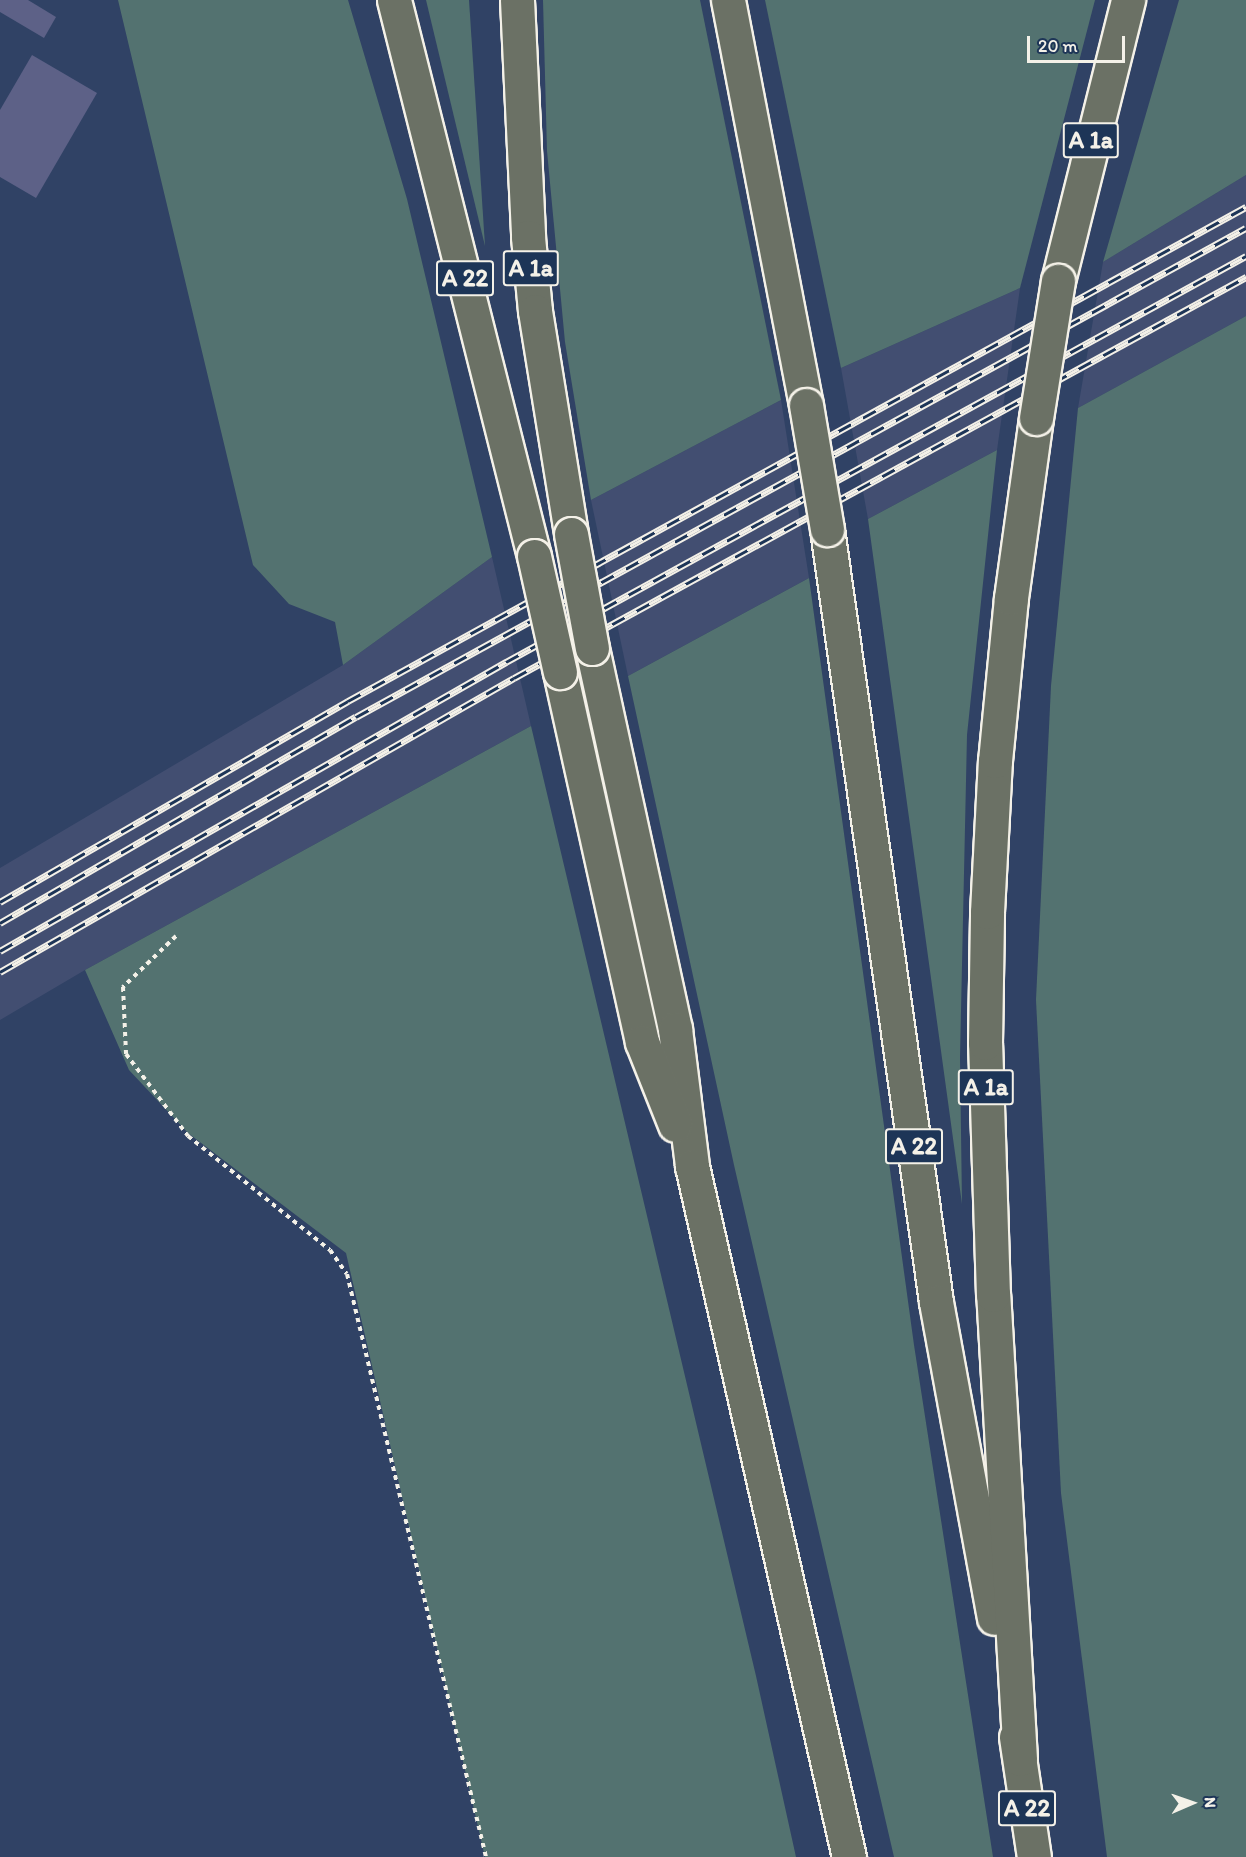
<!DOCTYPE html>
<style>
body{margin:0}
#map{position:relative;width:1246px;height:1857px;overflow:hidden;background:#304265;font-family:Itim,sans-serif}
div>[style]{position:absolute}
.built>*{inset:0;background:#424e71}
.green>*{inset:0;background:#537270}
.building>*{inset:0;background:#5d6187}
.path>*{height:4px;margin-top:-2px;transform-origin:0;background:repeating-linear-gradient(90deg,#f4f1e8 0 4.5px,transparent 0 9px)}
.roads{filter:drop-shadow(2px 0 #f4f1e8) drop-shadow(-2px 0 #f4f1e8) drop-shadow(0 2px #f4f1e8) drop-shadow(0 -2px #f4f1e8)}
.motorway>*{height:33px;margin:-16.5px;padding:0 16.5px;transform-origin:16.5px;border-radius:16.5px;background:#6b7165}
.rail>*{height:7px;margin-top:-3.5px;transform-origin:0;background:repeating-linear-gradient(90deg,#1d3557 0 14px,#f4f1e8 0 28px);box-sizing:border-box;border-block:2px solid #f4f1e8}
.bridges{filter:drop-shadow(2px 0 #f4f1e8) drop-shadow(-2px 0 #f4f1e8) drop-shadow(0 2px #f4f1e8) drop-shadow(0 -2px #f4f1e8)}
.motorway-bridge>*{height:33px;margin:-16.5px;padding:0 16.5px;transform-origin:16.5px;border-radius:16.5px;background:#6b7165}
span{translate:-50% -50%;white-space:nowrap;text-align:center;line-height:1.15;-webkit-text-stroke:5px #1d3557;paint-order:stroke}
.shield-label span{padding:2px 4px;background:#1d3557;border:2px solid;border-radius:4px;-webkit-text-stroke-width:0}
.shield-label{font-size:24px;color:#f4f1e8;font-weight:700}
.north{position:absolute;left:1162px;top:1773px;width:60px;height:60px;-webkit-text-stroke:4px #1d3557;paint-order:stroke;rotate:88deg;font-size:16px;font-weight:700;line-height:24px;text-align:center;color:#f4f1e8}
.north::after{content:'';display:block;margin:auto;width:21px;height:27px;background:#f4f1e8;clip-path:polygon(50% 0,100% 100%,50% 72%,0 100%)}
.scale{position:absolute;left:1027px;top:36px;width:98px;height:27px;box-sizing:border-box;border:3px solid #f4f1e8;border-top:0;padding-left:8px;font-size:18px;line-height:21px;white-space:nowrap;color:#f4f1e8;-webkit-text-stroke:4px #1d3557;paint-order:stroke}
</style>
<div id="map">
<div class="built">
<i style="clip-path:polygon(1246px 175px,1246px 316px,1078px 408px,1103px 262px)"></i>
<i style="clip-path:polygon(1020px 288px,997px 450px,868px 519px,841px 368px)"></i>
<i style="clip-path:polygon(781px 400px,809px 578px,628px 676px,591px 500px)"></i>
<i style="clip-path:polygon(492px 557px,531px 726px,85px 970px,0 1020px,0 868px,343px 665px)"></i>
</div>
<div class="green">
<i style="clip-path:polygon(118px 0,348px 0,407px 199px,492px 557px,343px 665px,335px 622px,289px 604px,253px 565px)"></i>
<i style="clip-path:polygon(426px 0,469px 0,485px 246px)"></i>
<i style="clip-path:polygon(543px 0,700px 0,781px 400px,591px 500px,565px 342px,547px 151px)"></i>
<i style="clip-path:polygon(765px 0,1095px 0,1020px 288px,841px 368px)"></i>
<i style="clip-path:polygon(1179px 0,1246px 0,1246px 175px,1103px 262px)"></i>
<i style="clip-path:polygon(1246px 316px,1246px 1857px,1107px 1857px,1061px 1493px,1036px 1000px,1051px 686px,1078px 408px)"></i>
<i style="clip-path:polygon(997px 450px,967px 735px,960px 1058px,962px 1204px,868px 519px)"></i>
<i style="clip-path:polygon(809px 578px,914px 1345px,993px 1857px,894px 1857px,734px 1165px,628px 676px)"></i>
<i style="clip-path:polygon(531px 726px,756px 1676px,796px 1857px,485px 1857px,346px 1253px,188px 1133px,129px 1070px,85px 970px)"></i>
</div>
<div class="building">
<i style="clip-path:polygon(0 0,28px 0,56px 17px,44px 38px,0 12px)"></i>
<i style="clip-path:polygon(32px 55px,97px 93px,36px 198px,0 177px,0 110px)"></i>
</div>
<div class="path">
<i style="left:176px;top:936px;width:74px;rotate:136.1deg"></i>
<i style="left:123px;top:987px;width:67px;rotate:87.4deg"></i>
<i style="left:126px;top:1054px;width:103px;rotate:52.9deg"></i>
<i style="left:188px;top:1136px;width:182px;rotate:38.8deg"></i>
<i style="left:330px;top:1250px;width:29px;rotate:55deg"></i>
<i style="left:347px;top:1274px;width:599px;rotate:76.59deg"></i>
</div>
<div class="roads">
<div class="motorway">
<i style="left:394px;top:0;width:573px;rotate:75.87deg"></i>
<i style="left:517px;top:0;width:237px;rotate:87.3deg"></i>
<i style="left:528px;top:237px;width:74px;rotate:84.6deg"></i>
<i style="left:535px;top:311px;width:226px;rotate:80.8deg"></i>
<i style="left:728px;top:0;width:412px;rotate:79.1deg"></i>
<i style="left:1058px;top:281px;width:290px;rotate:-76deg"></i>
<i style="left:827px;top:529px;width:781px;rotate:81.97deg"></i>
<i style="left:936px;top:1302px;width:321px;rotate:79.6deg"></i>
<i style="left:592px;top:648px;width:390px;rotate:77.7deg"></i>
<i style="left:675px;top:1029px;width:138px;rotate:82.9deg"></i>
<i style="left:692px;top:1166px;width:709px;rotate:77.2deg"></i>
<i style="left:560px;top:672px;width:379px;rotate:77.5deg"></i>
<i style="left:642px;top:1042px;width:89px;rotate:68.3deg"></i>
<i style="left:1016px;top:1737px;width:121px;rotate:81.5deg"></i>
<i style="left:1020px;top:1759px;width:465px;rotate:-93.3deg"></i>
<i style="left:993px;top:1295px;width:252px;rotate:-91.8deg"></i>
<i style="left:985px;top:1043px;width:131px;rotate:-89.1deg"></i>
<i style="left:987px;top:912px;width:151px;rotate:-87deg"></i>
<i style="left:995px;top:761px;width:164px;rotate:-84.4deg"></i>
<i style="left:1011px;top:598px;width:182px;rotate:-82.1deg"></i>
</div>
</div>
<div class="rail">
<i style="left:0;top:902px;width:402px;rotate:-30deg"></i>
<i style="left:348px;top:701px;width:1025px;rotate:-28.82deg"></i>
<i style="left:0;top:923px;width:411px;rotate:-30.1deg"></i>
<i style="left:356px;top:717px;width:1015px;rotate:-28.79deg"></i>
<i style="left:0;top:951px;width:583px;rotate:-29.73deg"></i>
<i style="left:506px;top:662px;width:844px;rotate:-28.75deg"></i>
<i style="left:0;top:972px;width:592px;rotate:-29.77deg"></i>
<i style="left:514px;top:678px;width:835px;rotate:-28.71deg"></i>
</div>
<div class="bridges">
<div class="motorway-bridge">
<i style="left:806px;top:405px;width:126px;rotate:80.4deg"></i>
<i style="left:1036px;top:418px;width:139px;rotate:-80.9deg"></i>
<i style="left:571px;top:534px;width:116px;rotate:79.6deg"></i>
<i style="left:534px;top:556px;width:119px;rotate:77.4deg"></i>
</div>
</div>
<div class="shield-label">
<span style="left:1091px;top:140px">A 1a</span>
<span style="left:531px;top:268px">A 1a</span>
<span style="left:465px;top:278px">A 22</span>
<span style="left:986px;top:1087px">A 1a</span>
<span style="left:914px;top:1146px">A 22</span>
<span style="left:1027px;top:1808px">A 22</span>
</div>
<div class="north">N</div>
<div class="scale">20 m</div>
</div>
